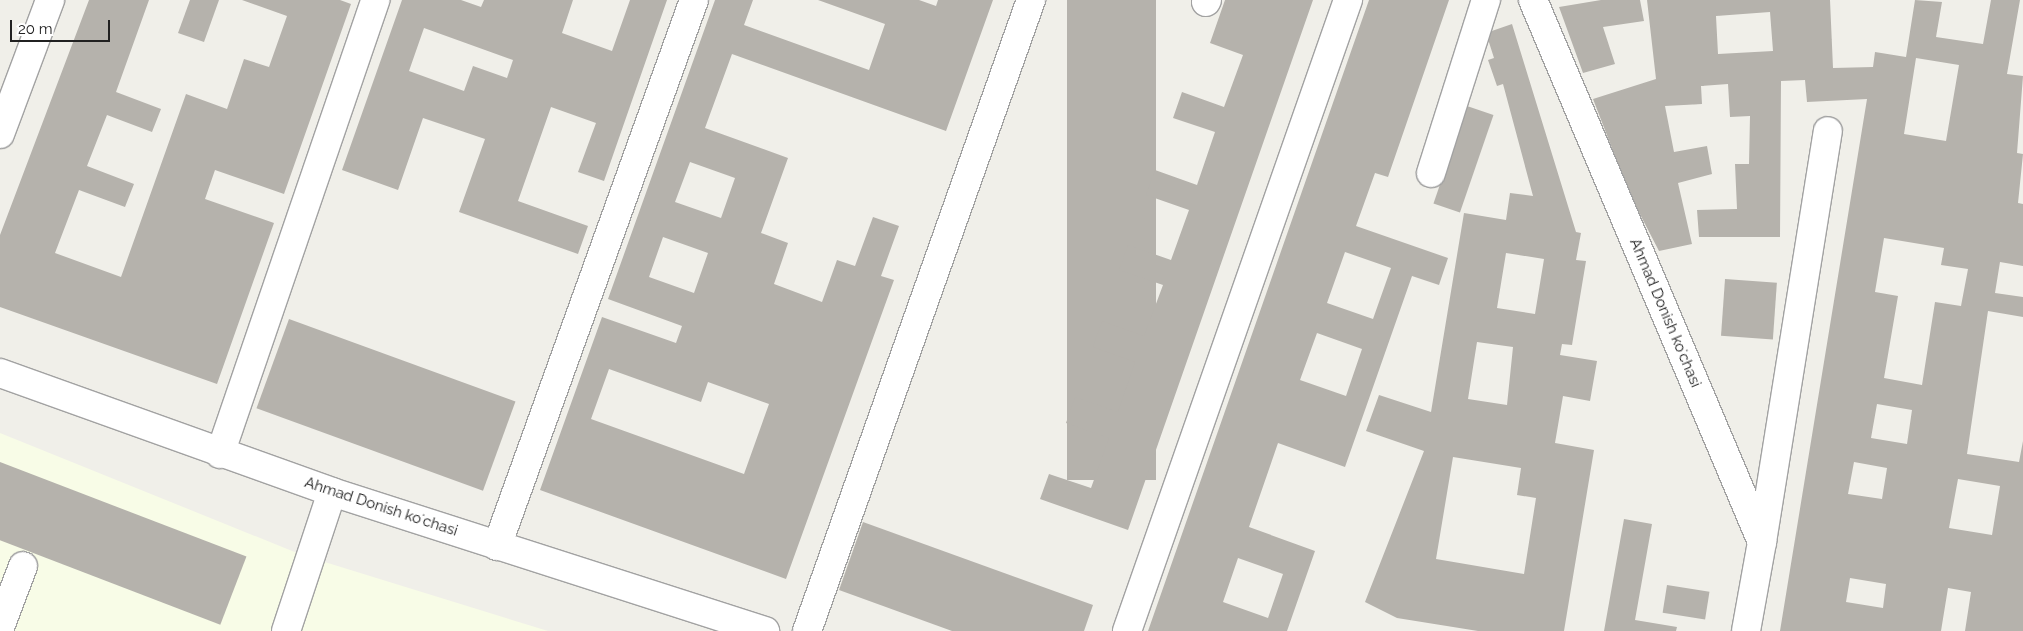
<!DOCTYPE html>
<meta charset="utf-8">
<style>
body{margin:0}
#map{position:relative;width:2023px;height:631px;overflow:hidden;background:#f0efe9;font-family:Raleway,sans-serif}
div>[style]{position:absolute}
.education>*{inset:0;background:#f8fce7}
.building>*{inset:0;background:#b5b2ac;transform-origin:0 0}
.roads{filter:drop-shadow(1px 0 #a2a2a2) drop-shadow(-1px 0 #a2a2a2) drop-shadow(0 1px #a2a2a2) drop-shadow(0 -1px #a2a2a2)}
.minor>*{height:28px;margin:-14px;padding:0 14px;transform-origin:14px;border-radius:14px;background:#fff}
span{translate:-50% -50%;white-space:nowrap;text-align:center;line-height:1.15;-webkit-text-stroke:4px #fff;paint-order:stroke}
.street-label{font-size:15px;color:#212121}
.scale{position:absolute;left:10px;top:20px;width:100px;height:22px;box-sizing:border-box;border:2px solid #212121;border-top:0;padding-left:6px;font-size:15px;line-height:18px;white-space:nowrap;color:#212121;-webkit-text-stroke:4px #fff;paint-order:stroke}
</style>
<div id="map">
<div class="education">
<i style="clip-path:polygon(0 433px,302px 555px,548px 631px,0 631px)"></i>
</div>
<div class="building">
<i style="clip-path:polygon(89px 0,149px 0,116px 92px,161px 109px,152px 132px,107px 115px,87px 166px,134px 184px,125px 207px,79px 190px,55px 253px,121px 277px,186px 94px,227px 109px,244px 59px,269px 67px,287px 16px,242px 0,340px 0,351px 4px,284px 194px,215px 170px,205px 199px,274px 223px,217px 384px,0 307px,0 235px)"></i>
<i style="clip-path:polygon(190px 0,219px 0,204px 42px,178px 33px)"></i>
<i style="clip-path:polygon(evenodd,402px 0,461px 0,481px 7px,484px 0,573px 0,562px 33px,612px 51px,630px 0,667px 0,604px 181px,578px 172px,596px 123px,551px 107px,518px 201px,588px 226px,578px 254px,459px 212px,485px 139px,423px 118px,398px 190px,342px 170px,402px 0,424px 28px,513px 60px,507px 78px,473px 66px,464px 91px,409px 71px,424px 28px)"></i>
<i style="clip-path:polygon(evenodd,715px 0,753px 0,744px 25px,869px 70px,885px 24px,818px 0,919px 0,936px 6px,938px 0,993px 0,946px 131px,732px 54px,705px 128px,788px 158px,761px 233px,788px 243px,774px 284px,822px 302px,837px 260px,855px 266px,873px 217px,899px 226px,881px 276px,894px 280px,786px 579px,540px 490px,602px 317px,676px 343px,682px 326px,608px 299px,715px 0,690px 162px,735px 178px,721px 218px,675px 202px,690px 162px,715px 0,663px 237px,708px 253px,694px 293px,649px 277px,663px 237px,715px 0,609px 369px,701px 402px,708px 382px,769px 404px,744px 474px,591px 419px,609px 369px)"></i>
<i style="left:1067px;top:0;width:89px;height:480px"></i>
<i style="clip-path:polygon(1225px 0,1313px 0,1128px 530px,1040px 499px,1049px 474px,1091px 488px,1109px 438px,1066px 423px,1075px 397px,1118px 412px,1135px 362px,1093px 347px,1102px 321px,1144px 336px,1163px 285px,1119px 270px,1128px 245px,1171px 260px,1189px 210px,1146px 195px,1155px 170px,1197px 185px,1215px 132px,1173px 118px,1182px 92px,1224px 107px,1243px 55px,1210px 43px)"></i>
<i style="clip-path:polygon(evenodd,1369px 0,1449px 0,1388px 177px,1375px 173px,1356px 226px,1448px 258px,1439px 285px,1412px 276px,1345px 467px,1278px 443px,1249px 527px,1315px 551px,1287px 631px,1148px 631px,1369px 0,1345px 252px,1391px 268px,1373px 319px,1327px 303px,1345px 252px,1369px 0,1317px 333px,1362px 349px,1346px 396px,1300px 380px,1317px 333px,1369px 0,1238px 558px,1283px 574px,1268px 618px,1223px 602px,1238px 558px)"></i>
<i style="clip-path:polygon(1601px 0,1640px 0,1644px 21px,1603px 27px,1615px 64px,1583px 73px,1559px 7px)"></i>
<i style="clip-path:polygon(evenodd,1647px 0,1830px 0,1833px 68px,1873px 67px,1875px 52px,1906px 57px,1915px 0,1942px 2px,1936px 37px,1983px 44px,1991px 0,2020px 0,2007px 74px,2023px 76px,2017px 153px,2023px 154px,2018px 203px,2023px 204px,2023px 266px,2000px 262px,1995px 293px,2023px 297px,2023px 317px,1988px 311px,1967px 454px,2019px 462px,2023px 441px,2023px 631px,1965px 631px,1971px 592px,1948px 588px,1941px 631px,1780px 631px,1867px 99px,1807px 102px,1805px 80px,1781px 81px,1780px 237px,1699px 237px,1697px 210px,1737px 209px,1735px 164px,1749px 164px,1750px 116px,1730px 117px,1728px 84px,1701px 86px,1702px 104px,1665px 106px,1674px 152px,1707px 146px,1712px 174px,1678px 183px,1692px 244px,1659px 251px,1630px 195px,1593px 99px,1656px 79px,1647px 0,1770px 12px,1773px 51px,1718px 54px,1716px 16px,1770px 12px,1647px 0,1916px 58px,1959px 65px,1946px 141px,1904px 134px,1916px 58px,1647px 0,1884px 238px,1944px 248px,1941px 265px,1968px 269px,1961px 306px,1935px 302px,1922px 385px,1884px 378px,1898px 296px,1875px 292px,1884px 238px,1647px 0,1877px 404px,1912px 410px,1907px 444px,1871px 438px,1877px 404px,1647px 0,1854px 462px,1887px 468px,1882px 499px,1848px 494px,1854px 462px,1647px 0,1958px 479px,2000px 486px,1992px 535px,1949px 528px,1958px 479px,1647px 0,1850px 578px,1886px 584px,1883px 608px,1846px 602px,1850px 578px)"></i>
<i style="clip-path:polygon(evenodd,1512px 24px,1576px 232px,1581px 233px,1576px 260px,1586px 261px,1572px 345px,1562px 344px,1560px 355px,1597px 361px,1590px 401px,1563px 396px,1555px 443px,1594px 450px,1564px 631px,1478px 631px,1397px 618px,1365px 602px,1424px 451px,1366px 431px,1379px 395px,1431px 412px,1464px 213px,1506px 220px,1510px 193px,1533px 196px,1503px 84px,1497px 86px,1488px 60px,1494px 58px,1486px 33px,1512px 24px,1506px 253px,1544px 259px,1535px 314px,1497px 308px,1506px 253px,1512px 24px,1477px 342px,1513px 347px,1507px 405px,1468px 399px,1477px 342px,1512px 24px,1453px 457px,1521px 468px,1517px 495px,1536px 498px,1524px 574px,1436px 559px,1453px 457px)"></i>
<i style="left:1467px;top:106px;width:28px;height:103px;rotate:19deg"></i>
<i style="left:1725px;top:279px;width:52px;height:57px;rotate:4deg"></i>
<i style="left:289px;top:319px;width:241px;height:95px;rotate:20deg"></i>
<i style="left:0;top:462px;width:264px;height:73px;rotate:21deg"></i>
<i style="clip-path:polygon(1624px 519px,1652px 524px,1635px 620px,1677px 627px,1676px 631px,1604px 631px)"></i>
<i style="clip-path:polygon(863px 522px,1093px 605px,1084px 631px,952px 631px,839px 590px)"></i>
<i style="left:1667px;top:585px;width:43px;height:28px;rotate:9deg"></i>
</div>
<div class="roads">
<div class="minor">
<i style="left:1533px;top:0;width:588px;rotate:67.1deg"></i>
<i style="left:1762px;top:542px;width:90px;rotate:100.2deg"></i>
<i style="left:1206px;top:2px;width:2px;rotate:-63deg"></i>
<i style="left:0;top:134px;width:143px;rotate:-69.5deg"></i>
<i style="left:1431px;top:173px;width:182px;rotate:-72.4deg"></i>
<i style="left:0;top:373px;width:353px;rotate:19.7deg"></i>
<i style="left:332px;top:492px;width:455px;rotate:17.8deg"></i>
<i style="left:220px;top:454px;width:480px;rotate:-71.1deg"></i>
<i style="left:1762px;top:542px;width:416px;rotate:-80.9deg"></i>
<i style="left:497px;top:546px;width:580px;rotate:-70.16deg"></i>
<i style="left:0;top:627px;width:65px;rotate:-69.3deg"></i>
<i style="left:286px;top:631px;width:146px;rotate:-71.7deg"></i>
<i style="left:807px;top:631px;width:670px;rotate:-70.46deg"></i>
<i style="left:1127px;top:631px;width:669px;rotate:-70.7deg"></i>
</div>
</div>
<div class="street-label">
<span style="left:1665px;top:313px;rotate:67deg">Ahmad Donish koʻchasi</span>
<span style="left:381px;top:507px;rotate:18deg">Ahmad Donish koʻchasi</span>
</div>
<div class="scale">20 m</div>
</div>
